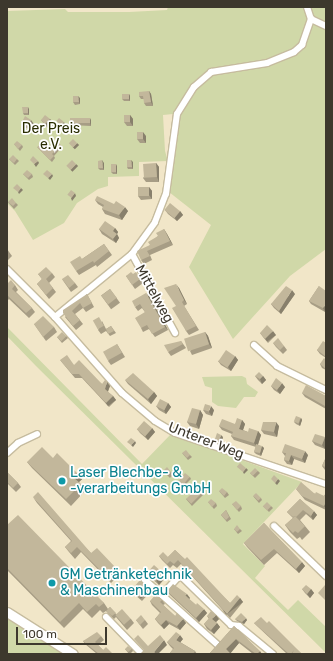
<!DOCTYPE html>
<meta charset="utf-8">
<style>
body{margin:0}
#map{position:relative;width:333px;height:661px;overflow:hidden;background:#f1e6c8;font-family:Rubik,sans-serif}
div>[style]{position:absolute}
.green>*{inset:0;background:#d0d8a8}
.roads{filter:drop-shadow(1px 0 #c6bc9f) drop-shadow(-1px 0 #c6bc9f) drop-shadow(0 1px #c6bc9f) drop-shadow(0 -1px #c6bc9f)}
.street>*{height:6px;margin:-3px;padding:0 3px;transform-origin:3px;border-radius:3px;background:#fff}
.secondary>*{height:9px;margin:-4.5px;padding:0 4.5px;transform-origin:4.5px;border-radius:4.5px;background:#fff}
.wall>*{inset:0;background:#a79d85;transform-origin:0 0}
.shaded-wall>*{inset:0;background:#88806c;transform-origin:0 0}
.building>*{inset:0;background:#c2b79b;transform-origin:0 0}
.dots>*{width:11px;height:11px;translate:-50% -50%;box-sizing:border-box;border:2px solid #fff;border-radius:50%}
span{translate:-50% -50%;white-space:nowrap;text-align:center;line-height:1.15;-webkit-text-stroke:3.5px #fff;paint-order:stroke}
.park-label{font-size:14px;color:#292d00}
.street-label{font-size:14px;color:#3d382d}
.culture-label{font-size:14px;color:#0d838f}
.left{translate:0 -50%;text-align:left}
.frame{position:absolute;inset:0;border:8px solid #3d382d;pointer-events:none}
.scale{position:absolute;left:16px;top:627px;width:91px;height:18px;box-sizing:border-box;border:2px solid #3d382d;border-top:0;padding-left:5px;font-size:12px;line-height:14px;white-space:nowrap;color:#3d382d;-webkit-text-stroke:3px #fff;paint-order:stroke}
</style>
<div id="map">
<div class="green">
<i style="clip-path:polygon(168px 7px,326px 7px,326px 249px,290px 276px,233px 339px,189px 267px,211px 225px,169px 192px,179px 115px,195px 93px,194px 88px,173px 114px,163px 115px,165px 151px,168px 161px,139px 162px,139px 176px,108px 177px,108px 186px,98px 189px,77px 203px,64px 223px,33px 240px,15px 211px,7px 203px,7px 11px,65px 9px,68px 12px,129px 12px,167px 10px)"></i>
<i style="clip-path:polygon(7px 327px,142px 464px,171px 434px,302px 482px,243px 544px,265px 566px,255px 578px,288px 610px,298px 600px,326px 627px,326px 653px,36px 366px,7px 336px)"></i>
<i style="clip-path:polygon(242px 376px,246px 378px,247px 384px,258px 392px,255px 397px,244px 397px,236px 408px,218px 406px,212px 402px,212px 388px,205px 386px,202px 377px)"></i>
<i style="clip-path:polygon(7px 617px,58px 650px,64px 654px,7px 654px)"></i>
</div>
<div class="roads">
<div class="street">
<i style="left:307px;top:7px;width:13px;rotate:72deg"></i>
<i style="left:311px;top:19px;width:17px;rotate:25deg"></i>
<i style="left:132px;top:254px;width:90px;rotate:61.4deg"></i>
<i style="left:7px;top:269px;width:68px;rotate:45deg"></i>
<i style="left:55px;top:317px;width:101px;rotate:48.6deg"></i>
<i style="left:122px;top:393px;width:43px;rotate:40.3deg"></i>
<i style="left:155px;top:421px;width:23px;rotate:31deg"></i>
<i style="left:175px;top:433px;width:159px;rotate:18.7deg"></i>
<i style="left:55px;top:317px;width:99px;rotate:-39.3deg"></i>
<i style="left:132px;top:254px;width:39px;rotate:-54deg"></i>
<i style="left:155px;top:222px;width:30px;rotate:-69deg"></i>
<i style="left:166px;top:194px;width:81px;rotate:-82.2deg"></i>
<i style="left:177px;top:114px;width:32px;rotate:-58deg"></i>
<i style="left:194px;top:87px;width:23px;rotate:-41deg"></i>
<i style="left:211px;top:72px;width:57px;rotate:-9.1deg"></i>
<i style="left:267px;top:63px;width:29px;rotate:-22deg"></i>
<i style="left:294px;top:52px;width:11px;rotate:-41deg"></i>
<i style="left:302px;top:45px;width:28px;rotate:-71deg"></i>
<i style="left:254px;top:345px;width:31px;rotate:42deg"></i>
<i style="left:277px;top:366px;width:55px;rotate:26.1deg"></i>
<i style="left:7px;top:453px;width:15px;rotate:-42deg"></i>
<i style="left:18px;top:443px;width:21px;rotate:-25deg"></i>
<i style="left:274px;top:526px;width:72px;rotate:43.9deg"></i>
<i style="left:145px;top:580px;width:98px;rotate:41.7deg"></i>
<i style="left:162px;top:595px;width:27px;rotate:-48deg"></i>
<i style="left:180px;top:575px;width:71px;rotate:44.4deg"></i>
<i style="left:231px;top:625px;width:8px;rotate:7deg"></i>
<i style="left:239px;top:626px;width:44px;rotate:39.5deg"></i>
<i style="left:106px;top:617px;width:52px;rotate:45.8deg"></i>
</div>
<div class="secondary">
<i style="left:7px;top:612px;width:78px;rotate:32.5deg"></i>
</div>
</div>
<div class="wall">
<i style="clip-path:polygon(149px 91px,151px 94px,153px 106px,146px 106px,144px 103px,144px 99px,141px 99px,139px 96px)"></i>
<i style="clip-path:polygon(129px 94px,130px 96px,130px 101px,124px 101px,122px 99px)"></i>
<i style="clip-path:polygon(80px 98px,80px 104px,75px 105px,73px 102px)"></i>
<i style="clip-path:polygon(29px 109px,29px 115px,24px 115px,23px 113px)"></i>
<i style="clip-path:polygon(130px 115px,133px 119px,133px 126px,127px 126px,124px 122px)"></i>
<i style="clip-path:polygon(50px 119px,53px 123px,48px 128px,44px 124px,41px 120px)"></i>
<i style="clip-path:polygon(91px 120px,91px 126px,71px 125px,70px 123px)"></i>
<i style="clip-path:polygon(22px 122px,34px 124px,30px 130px,25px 127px)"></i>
<i style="clip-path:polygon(146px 136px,146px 143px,140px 143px,137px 139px)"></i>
<i style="clip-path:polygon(14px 144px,22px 145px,23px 147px,20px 151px)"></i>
<i style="clip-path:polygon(61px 145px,62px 147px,54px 156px,55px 158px,52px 162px,37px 147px,47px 150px)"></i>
<i style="clip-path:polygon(9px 159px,17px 159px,19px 161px,15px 165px)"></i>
<i style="clip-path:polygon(133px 162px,133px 169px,128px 169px,127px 167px)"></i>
<i style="clip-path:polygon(104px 163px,104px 170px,100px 170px,98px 168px)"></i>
<i style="clip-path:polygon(156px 163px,159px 167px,159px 182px,146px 182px,143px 178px)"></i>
<i style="clip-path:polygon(117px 166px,117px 174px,113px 174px,111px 172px)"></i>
<i style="clip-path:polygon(23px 174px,32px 174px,33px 177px,29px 180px)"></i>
<i style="clip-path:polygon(149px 187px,152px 191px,152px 199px,141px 200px,138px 196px)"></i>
<i style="clip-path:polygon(95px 200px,128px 211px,122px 220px,105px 214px,102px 209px,103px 207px,98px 204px)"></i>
<i style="clip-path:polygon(8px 202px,16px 203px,18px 205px,14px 209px)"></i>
<i style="clip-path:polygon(165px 210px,180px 211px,183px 215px,177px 221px,168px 214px)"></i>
<i style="clip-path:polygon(115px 228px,118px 232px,117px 234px,119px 238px,116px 243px,102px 234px,99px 229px)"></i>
<i style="clip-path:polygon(164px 229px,167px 234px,173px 245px,150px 255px,152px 260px,144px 264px,141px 260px,150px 245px,158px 236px)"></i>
<i style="clip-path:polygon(104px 244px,112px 255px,97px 267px,96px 265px,79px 275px,76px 271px,82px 259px)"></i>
<i style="clip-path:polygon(7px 249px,12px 256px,8px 260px,7px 259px)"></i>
<i style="clip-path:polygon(52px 273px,55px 277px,49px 283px,56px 292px,49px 299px,37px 284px,42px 279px,38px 274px)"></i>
<i style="clip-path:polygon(133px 274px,139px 276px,143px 283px,135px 289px,126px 276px)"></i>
<i style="clip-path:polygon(62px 279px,75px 283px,78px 287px,71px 292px)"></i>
<i style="clip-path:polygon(7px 283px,15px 285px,18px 290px,16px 292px,32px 308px,35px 312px,29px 318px,9px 299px,7px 301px)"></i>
<i style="clip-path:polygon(319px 286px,325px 312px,311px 304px,309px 301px)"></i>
<i style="clip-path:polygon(179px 288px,187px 304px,184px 306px,199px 330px,189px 335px,186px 331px,176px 306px)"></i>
<i style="left:110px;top:289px;width:17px;height:11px;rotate:54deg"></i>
<i style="clip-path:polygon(87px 294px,94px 307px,86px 312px,83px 308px,75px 314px,83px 324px,76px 330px,65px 317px)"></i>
<i style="clip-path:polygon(295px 294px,281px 314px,274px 308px,271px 304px)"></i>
<i style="clip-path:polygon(149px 296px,168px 330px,155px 337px,149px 329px,143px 332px,141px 328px,145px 312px,142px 308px,138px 311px,135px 307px)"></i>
<i style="clip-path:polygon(102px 321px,106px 329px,111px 326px,116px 333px,110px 336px,106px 331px,101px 334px,98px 330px)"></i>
<i style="clip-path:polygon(34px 324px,54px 327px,57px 332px,46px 341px)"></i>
<i style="clip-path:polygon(205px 332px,208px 336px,212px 348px,192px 355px,190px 351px)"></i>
<i style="clip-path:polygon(260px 333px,276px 335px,268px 343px,263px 337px)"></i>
<i style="clip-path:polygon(66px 336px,68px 338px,62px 343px,57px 337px)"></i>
<i style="clip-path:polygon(181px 341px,186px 348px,171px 356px,168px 352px)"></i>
<i style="clip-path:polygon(273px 343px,284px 346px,287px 350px,283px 354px,276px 347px)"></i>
<i style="clip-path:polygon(326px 343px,326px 358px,320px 354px,317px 350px)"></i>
<i style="clip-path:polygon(117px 344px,125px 357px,111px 365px,108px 361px)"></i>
<i style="clip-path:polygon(235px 356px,238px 360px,231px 371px,221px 365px,218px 361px)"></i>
<i style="clip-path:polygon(60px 360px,74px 365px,102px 384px,110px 386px,108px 392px,113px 396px,116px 400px,109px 407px,82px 378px,75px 378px)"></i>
<i style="clip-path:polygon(326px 360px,326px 370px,322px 368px,320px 364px)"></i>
<i style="clip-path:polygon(255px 376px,263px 376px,266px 380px,262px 384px,258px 380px)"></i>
<i style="clip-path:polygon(125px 380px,154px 392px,157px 396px,151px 404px,128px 384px)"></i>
<i style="clip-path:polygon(271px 386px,285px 387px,280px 394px,274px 390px)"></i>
<i style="clip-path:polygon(302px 393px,326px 396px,326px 409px,305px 397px)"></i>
<i style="clip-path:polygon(168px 403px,171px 407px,166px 414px,159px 410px,156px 406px)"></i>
<i style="clip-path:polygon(200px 410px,203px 415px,199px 429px,190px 426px,187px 422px)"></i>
<i style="clip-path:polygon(203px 410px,214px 410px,212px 416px,206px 414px)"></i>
<i style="clip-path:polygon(301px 418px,302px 420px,300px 426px,296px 424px,294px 422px)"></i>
<i style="clip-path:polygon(242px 420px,245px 424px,243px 430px,248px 432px,258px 431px,261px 435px,258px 445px,264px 448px,261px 456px,256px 454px,254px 452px,256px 447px,234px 440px,231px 436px,232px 434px,222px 430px,219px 426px,235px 424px)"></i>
<i style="clip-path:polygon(279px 426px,277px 437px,264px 434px,261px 430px)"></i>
<i style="clip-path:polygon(152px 428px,155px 432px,148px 440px,140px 433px,137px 429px)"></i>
<i style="clip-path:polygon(223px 437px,221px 443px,216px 441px,215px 439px)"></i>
<i style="clip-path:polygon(325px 437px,326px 439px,326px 446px,325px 449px,315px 445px,312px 441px)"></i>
<i style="clip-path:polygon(282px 452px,308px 455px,305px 463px,294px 459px,292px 465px,287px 464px,284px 460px,285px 456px)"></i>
<i style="clip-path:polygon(182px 453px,190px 455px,192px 457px,188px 460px)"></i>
<i style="clip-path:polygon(326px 457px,326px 470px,325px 470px,322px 466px)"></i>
<i style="clip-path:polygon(53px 458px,82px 479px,79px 482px,85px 491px,71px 506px,32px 468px,27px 462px)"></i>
<i style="clip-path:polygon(163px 471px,171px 472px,173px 474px,170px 478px)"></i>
<i style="clip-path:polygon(258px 471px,260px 473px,255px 478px,250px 473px)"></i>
<i style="clip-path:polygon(7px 472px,18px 483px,21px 487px,16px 492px,7px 483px)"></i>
<i style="clip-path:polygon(190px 477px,191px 479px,181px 489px,175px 483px)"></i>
<i style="clip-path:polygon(296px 489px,324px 496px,326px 493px,326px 510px,305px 500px)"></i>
<i style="clip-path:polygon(204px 491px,205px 493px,192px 506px,186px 499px)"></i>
<i style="clip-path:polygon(219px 491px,227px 492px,229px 495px,225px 498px)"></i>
<i style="clip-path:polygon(253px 496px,261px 498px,262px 500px,259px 503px)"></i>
<i style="clip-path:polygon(33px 497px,91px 553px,116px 568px,120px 574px,111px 583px,81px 552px,75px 559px,69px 552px,65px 547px,71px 541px,37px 503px)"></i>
<i style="clip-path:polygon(300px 499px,317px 515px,313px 520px,306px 514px,300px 520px,310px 532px,302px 540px,300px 537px,297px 539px,290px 532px,285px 525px,293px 518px,287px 512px)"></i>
<i style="clip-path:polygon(208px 502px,216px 503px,217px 506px,214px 509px)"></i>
<i style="clip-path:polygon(232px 504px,241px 506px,242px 509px,239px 512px)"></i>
<i style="clip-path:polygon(263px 506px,271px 506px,273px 508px,269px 512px)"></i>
<i style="clip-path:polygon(226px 510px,231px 519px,227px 522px,221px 515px)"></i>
<i style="clip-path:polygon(264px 523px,305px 566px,299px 573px,277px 553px,264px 565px,247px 547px,244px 543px)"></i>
<i style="clip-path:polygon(7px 525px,104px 603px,108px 609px,110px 607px,116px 614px,131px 619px,134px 623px,127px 630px,116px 617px,114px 619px,106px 611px,103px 613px,100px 610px,92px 618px,83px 609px,64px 628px,7px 570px)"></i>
<i style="clip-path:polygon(234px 529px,240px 529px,242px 531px,238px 534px)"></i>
<i style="clip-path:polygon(175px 550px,230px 603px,240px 598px,243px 602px,230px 618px,181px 564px,177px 568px,173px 565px,170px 568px,162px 560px,159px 556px,168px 557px)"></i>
<i style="clip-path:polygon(147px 573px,166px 577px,159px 585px,150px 577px)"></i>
<i style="clip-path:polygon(148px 587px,151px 591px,142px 601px,134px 594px,131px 589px)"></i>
<i style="clip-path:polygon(302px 589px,311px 589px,314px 593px,310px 598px,305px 593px)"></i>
<i style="clip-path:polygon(167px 591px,190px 598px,189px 599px,196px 605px,207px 613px,199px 622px,170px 595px)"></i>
<i style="clip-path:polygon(162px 600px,165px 604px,163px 605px,175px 616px,186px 623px,180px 630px,169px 624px,164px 629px,158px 623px,155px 619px,160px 613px,152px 605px,150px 601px)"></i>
<i style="clip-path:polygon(207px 616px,219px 619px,216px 622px,220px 627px,214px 634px,207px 629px,204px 624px,209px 619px)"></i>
<i style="clip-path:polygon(235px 619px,247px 620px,244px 624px,237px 621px)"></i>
<i style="clip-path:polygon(136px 620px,145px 620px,148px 624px,143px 629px)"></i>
<i style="clip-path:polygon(254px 623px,267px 623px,302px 654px,287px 654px,257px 626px)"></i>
<i style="clip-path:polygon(234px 626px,262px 654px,253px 654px,239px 643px,230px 653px,209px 654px)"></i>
<i style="clip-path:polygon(101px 636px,104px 640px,98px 645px,103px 650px,113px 654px,97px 654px,85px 644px,83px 641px)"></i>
<i style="clip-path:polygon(183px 639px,180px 642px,195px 651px,197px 654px,169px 654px,173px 649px,170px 646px,167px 642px)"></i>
<i style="clip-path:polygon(125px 649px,132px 649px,133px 651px,130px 654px,129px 654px)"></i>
</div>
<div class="shaded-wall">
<i style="clip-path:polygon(149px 91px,151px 94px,153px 106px,151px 102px)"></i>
<i style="clip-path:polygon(129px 94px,130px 96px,130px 101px,129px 99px)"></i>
<i style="clip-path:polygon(78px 96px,80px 98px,80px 104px,79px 102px)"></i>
<i style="clip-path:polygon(28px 107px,29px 109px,29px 115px,28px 113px)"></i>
<i style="clip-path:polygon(130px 115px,133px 119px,133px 126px,130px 122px)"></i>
<i style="clip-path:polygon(90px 118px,91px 120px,91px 126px,90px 123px)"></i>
<i style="clip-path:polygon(50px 119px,53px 123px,48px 128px,45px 124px)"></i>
<i style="clip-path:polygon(31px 120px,34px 124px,30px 130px,27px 126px)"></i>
<i style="clip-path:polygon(64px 122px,65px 124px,62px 128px,61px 125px)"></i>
<i style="clip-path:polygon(143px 132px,146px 136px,146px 143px,143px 139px)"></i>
<i style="left:77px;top:143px;width:3px;height:6px;rotate:45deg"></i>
<i style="clip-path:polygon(102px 160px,104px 163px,104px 170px,103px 168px)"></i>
<i style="clip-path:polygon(131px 160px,133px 162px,133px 169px,132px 167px)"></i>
<i style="clip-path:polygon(38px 161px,39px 163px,36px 167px,34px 164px)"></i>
<i style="clip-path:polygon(156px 163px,159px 167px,159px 182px,157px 177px)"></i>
<i style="left:76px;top:164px;width:3px;height:8px;rotate:45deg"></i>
<i style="clip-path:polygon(116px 164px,117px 166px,117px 174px,116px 172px)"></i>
<i style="clip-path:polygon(52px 174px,53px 176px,50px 180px,48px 178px)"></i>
<i style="clip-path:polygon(149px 187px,152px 191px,152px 199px,149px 195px)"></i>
<i style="clip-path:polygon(21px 188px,23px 190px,19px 194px,18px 192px)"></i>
<i style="clip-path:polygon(75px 193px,76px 196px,72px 201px,71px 198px)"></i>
<i style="clip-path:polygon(125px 207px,128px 211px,122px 220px,119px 215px)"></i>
<i style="clip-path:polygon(180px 211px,183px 215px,177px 221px,174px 217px)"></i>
<i style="clip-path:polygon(115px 228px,118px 232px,117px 234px,119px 238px,116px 243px,113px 239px,113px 231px)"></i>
<i style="clip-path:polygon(164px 229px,167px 234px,173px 245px,170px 241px)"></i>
<i style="clip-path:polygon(176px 284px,179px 288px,187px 304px,184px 300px)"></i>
<i style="clip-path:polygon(292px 290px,295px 294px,281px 314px,279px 311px)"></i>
<i style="clip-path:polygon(146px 293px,149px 296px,168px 330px,165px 327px)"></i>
<i style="clip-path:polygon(326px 304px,326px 311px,325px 312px,323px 308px)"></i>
<i style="left:273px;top:331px;width:5px;height:11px;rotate:53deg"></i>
<i style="clip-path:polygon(205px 332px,208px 336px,212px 348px,209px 344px)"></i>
<i style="clip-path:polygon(235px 356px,238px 360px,231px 371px,228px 367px)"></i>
<i style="clip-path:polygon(263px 376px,266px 380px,262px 384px,260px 379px)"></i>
<i style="clip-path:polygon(107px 382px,110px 386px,107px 393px,105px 389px)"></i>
<i style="clip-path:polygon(282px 383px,285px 387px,280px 394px,277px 390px)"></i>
<i style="clip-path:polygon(154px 392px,157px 396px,151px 404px,148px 399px)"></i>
<i style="left:113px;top:396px;width:5px;height:10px;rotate:53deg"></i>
<i style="clip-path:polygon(168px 403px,171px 407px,166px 414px,164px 410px)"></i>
<i style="clip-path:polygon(211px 406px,214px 410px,212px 416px,209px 412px)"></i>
<i style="clip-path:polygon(200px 410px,203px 415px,199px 429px,196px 424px)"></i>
<i style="clip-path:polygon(301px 418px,302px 420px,300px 426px,299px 424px)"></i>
<i style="clip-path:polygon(242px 420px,245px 424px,242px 433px,239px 429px)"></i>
<i style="clip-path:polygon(276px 422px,279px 426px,277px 437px,274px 432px)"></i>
<i style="clip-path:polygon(152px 428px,155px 432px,148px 440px,145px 436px)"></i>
<i style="clip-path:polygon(258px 431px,261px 435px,257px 447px,254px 443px)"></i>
<i style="clip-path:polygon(221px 435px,223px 437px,221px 443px,219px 441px)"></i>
<i style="clip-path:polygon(325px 437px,326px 439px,326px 446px,325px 449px,322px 445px)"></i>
<i style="clip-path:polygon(135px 441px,136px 443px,133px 447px,131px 445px)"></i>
<i style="clip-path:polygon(262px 446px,264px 448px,261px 456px,260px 453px)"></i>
<i style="clip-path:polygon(305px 451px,308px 455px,305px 463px,302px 459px)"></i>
<i style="clip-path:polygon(291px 455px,294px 459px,292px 465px,289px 461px)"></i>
<i style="clip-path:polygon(246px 468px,248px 470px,244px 474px,243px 472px)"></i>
<i style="left:77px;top:473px;width:8px;height:6px;rotate:50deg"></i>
<i style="clip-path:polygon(278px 479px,280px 481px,277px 485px,275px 483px)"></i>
<i style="clip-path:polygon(326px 502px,326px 509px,324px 506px)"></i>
<i style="clip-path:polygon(314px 511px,317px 515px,313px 520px,311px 516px)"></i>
<i style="clip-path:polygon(302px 562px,305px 566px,299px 573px,296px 569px)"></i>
<i style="clip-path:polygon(163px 573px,166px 577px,159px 585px,156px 580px)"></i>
<i style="left:148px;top:587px;width:5px;height:13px;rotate:53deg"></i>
<i style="clip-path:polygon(311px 589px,314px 593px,310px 598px,307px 594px)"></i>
<i style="clip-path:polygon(187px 594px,190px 598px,188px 600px,185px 595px)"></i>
<i style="left:240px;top:598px;width:5px;height:21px;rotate:53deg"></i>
<i style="clip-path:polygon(204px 609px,207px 613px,199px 622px,196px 618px)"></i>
<i style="clip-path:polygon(216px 615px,219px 619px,215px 623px,212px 619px)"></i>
<i style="clip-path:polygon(246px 618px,247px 620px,244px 624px,242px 622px)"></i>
<i style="clip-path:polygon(183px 619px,186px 623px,180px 630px,177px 626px)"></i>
<i style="clip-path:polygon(166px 620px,169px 624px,164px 629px,161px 625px)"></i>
<i style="clip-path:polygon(217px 623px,220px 627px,214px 634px,211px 630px)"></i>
<i style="clip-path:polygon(180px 635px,183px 639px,179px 644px,176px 640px)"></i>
<i style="clip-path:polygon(236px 639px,239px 643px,230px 654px,226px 649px)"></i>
<i style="clip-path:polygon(164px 640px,167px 645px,158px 654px,155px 654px,154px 652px)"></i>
<i style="clip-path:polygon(260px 651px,262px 654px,257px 654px)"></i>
</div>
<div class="building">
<i style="clip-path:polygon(149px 91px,151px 102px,144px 103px,143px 96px,139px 96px,139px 92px)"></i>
<i style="left:122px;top:94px;width:7px;height:5px"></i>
<i style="clip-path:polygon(73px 96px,78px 96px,79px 102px,73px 102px)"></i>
<i style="clip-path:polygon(22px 107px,28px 107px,28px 113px,23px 113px)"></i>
<i style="clip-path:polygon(45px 115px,50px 119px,45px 124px,41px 120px)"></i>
<i style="left:124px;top:115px;width:6px;height:7px"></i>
<i style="clip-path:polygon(25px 116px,31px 120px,27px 126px,22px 122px)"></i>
<i style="left:59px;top:118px;width:6px;height:4px;rotate:39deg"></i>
<i style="left:70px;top:118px;width:20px;height:5px"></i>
<i style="left:137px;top:132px;width:6px;height:7px"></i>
<i style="left:73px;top:139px;width:6px;height:6px;rotate:45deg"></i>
<i style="clip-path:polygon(56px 140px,61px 145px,52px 154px,54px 156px,50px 160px,37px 147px,41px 144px,47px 150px)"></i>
<i style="clip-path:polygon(17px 141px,22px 145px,18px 149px,14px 144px)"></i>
<i style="clip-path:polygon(13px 155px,17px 159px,14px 163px,9px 159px)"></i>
<i style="clip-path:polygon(33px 156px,38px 161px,34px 164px,30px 160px)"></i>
<i style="left:72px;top:160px;width:6px;height:8px;rotate:45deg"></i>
<i style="clip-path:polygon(102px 160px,103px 168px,98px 168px,98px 161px)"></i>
<i style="clip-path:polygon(127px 160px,131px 160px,132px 167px,127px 167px)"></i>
<i style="left:156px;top:163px;width:14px;height:13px;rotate:86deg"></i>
<i style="left:116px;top:164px;width:8px;height:5px;rotate:90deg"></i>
<i style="clip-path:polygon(27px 170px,32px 174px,28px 178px,23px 174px)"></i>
<i style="clip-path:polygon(47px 170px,52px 174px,48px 178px,43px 174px)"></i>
<i style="clip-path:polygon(17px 184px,21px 188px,18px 192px,13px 188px)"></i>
<i style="left:138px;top:187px;width:11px;height:9px"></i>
<i style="left:71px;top:190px;width:5px;height:6px;rotate:37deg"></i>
<i style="clip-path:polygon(97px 196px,114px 204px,116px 201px,125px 207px,119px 215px,102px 209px,104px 205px,95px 200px)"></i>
<i style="clip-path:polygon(12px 198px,16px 203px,13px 206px,8px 202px)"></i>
<i style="left:170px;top:203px;width:13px;height:9px;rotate:39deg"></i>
<i style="clip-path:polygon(105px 221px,115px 228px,113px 231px,117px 234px,113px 239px,99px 229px)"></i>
<i style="clip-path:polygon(164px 229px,170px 241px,147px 251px,150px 256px,141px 260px,137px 251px,150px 245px,148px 242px,158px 236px,156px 233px)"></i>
<i style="clip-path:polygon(104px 244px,109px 251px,94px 263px,93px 261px,76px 271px,70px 262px,80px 256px,82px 259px)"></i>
<i style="clip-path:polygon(46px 267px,52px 273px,46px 279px,53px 288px,46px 295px,37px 284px,42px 279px,38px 274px)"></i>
<i style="clip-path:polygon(131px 272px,133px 274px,136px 272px,140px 279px,132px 285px,126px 276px)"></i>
<i style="clip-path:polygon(68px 275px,75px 283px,69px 288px,62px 279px)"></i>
<i style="clip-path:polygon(11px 280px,15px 285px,12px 289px,32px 308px,26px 313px,7px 295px,7px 283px,7px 284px)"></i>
<i style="clip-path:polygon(176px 284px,184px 300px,182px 302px,196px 326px,186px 331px,172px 308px,176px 306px,164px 288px)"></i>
<i style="clip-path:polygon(286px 286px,292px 290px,279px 311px,271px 304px)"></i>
<i style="clip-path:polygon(319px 286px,326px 291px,326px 304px,323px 308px,309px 301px)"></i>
<i style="left:110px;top:289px;width:11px;height:11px;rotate:52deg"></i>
<i style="clip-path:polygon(146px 293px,165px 327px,152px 334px,147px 325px,141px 328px,135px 318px,145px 312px,140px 304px,135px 307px,132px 301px)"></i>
<i style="clip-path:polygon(87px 294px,92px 303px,83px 308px,80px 303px,72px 311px,80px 320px,73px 326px,63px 313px,63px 310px)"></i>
<i style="clip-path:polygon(43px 316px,54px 327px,43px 337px,34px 324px)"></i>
<i style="left:99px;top:317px;width:10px;height:7px;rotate:61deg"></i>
<i style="clip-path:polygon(267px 325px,273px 331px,265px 339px,260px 333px)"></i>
<i style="clip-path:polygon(111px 326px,114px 331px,108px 334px,106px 329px)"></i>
<i style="left:62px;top:332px;width:6px;height:7px;rotate:45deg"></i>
<i style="left:205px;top:332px;width:13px;height:22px;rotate:72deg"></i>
<i style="clip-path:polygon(278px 338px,284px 346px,280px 350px,273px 343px)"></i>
<i style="clip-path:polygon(181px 341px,183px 344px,168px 352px,164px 345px)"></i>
<i style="clip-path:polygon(323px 341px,326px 343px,326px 354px,325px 356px,317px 350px)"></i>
<i style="left:117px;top:344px;width:10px;height:16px;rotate:61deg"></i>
<i style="left:226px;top:350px;width:11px;height:14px;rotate:34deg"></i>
<i style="clip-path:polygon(67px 355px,74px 365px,79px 360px,102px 384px,105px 380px,107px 382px,105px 389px,113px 396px,106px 403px,79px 374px,72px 374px,60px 360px)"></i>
<i style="clip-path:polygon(324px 358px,326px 360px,326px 369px,320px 364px)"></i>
<i style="clip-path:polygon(259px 372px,263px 376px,260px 379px,255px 376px)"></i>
<i style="clip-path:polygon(133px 373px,154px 392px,148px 399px,125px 380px)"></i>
<i style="clip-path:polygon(276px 378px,282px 383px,277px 390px,271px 386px)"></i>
<i style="clip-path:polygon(306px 385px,326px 396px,326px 404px,325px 406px,302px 393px)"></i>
<i style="left:160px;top:399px;width:9px;height:8px;rotate:27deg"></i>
<i style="left:205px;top:404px;width:6px;height:6px;rotate:18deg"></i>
<i style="clip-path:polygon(192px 408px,200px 410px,196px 424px,187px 422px)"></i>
<i style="left:296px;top:416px;width:5px;height:6px;rotate:22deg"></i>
<i style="clip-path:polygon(237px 418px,242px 420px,239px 429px,248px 432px,249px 428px,258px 431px,254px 443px,231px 436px,233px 432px,219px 426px,222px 419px,235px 424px)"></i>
<i style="left:144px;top:421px;width:11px;height:11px;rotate:41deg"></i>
<i style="clip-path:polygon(263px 422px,276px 422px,274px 432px,261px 430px)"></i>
<i style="clip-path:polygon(217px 433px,221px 435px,219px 441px,215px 439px)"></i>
<i style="clip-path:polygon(315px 434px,325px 437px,322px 445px,312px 441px)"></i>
<i style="clip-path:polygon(131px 438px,135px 441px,131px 445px,127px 442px)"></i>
<i style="clip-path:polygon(256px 444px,262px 446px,260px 453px,254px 452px)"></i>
<i style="clip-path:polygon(285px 444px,305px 451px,302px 459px,291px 455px,289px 461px,284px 460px,286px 453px,282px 452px)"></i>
<i style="clip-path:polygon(42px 447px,53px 458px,57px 453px,77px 473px,73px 477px,81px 484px,66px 499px,27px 462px)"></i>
<i style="clip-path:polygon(186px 450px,190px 455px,187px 458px,182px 453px)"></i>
<i style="clip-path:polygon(326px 457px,326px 467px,322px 466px)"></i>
<i style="left:240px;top:463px;width:8px;height:5px;rotate:40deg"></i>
<i style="clip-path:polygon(167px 467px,171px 472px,168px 475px,163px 471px)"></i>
<i style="left:255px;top:468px;width:4px;height:7px;rotate:45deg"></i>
<i style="clip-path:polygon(7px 472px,18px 483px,13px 488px,7px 482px)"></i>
<i style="left:185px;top:473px;width:6px;height:14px;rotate:39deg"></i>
<i style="clip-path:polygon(274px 475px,278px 479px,275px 483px,271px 479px)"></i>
<i style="clip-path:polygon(301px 482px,315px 494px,316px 492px,324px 496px,326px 493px,326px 502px,324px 506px,302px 496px,296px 489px)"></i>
<i style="left:199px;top:486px;width:7px;height:18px;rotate:45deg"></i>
<i style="clip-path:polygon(222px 488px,227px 492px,224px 496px,219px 491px)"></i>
<i style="clip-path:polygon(38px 492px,91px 553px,97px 548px,116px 568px,107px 577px,77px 547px,71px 553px,65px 547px,72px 541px,33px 497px)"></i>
<i style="left:256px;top:493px;width:7px;height:4px;rotate:45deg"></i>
<i style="clip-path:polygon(211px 499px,216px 503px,212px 507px,208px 502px)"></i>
<i style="clip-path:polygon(300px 499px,314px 511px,311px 516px,303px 510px,296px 517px,295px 516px,293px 517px,287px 512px)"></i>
<i style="clip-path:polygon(236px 501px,241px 506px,237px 510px,232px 504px)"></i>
<i style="left:267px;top:502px;width:6px;height:6px;rotate:45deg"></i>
<i style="clip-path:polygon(226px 510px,229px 517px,226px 520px,221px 515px)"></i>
<i style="clip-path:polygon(18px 515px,104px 603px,99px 607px,96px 604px,87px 612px,79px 603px,60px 622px,7px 568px,7px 525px)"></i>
<i style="clip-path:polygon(295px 516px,305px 526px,298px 533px,295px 531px,293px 533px,285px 525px)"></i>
<i style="clip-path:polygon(264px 523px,302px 562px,296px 569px,274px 549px,261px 560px,244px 543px)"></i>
<i style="clip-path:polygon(237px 525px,240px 529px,237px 532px,234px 529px)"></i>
<i style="clip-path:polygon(175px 550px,185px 559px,187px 557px,230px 603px,237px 595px,240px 598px,227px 614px,178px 560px,174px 564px,170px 561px,167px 564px,159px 556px,163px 552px,168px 557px)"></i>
<i style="left:154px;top:565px;width:12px;height:11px;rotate:42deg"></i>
<i style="left:140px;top:580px;width:11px;height:13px;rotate:41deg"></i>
<i style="clip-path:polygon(173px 584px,187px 594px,185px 595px,196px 605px,197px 603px,204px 609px,196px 618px,167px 591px)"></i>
<i style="clip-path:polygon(306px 585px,311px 589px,307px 594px,302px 589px)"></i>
<i style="clip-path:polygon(325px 585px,326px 586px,326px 601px,318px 593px)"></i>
<i style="clip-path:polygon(156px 594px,162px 600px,160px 602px,175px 616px,177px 613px,183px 619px,177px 626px,166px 620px,161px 625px,155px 619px,161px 612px,150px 601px)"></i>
<i style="clip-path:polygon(110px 607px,116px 613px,112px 616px,106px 611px)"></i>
<i style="left:122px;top:609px;width:13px;height:9px;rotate:48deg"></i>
<i style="clip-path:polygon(211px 611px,216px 615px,212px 619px,217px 623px,211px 630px,204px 624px,209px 618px,207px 616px)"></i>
<i style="clip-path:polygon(241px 613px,246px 618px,242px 622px,235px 619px)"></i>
<i style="clip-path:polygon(141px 615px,145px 620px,140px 625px,136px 620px)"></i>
<i style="clip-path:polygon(261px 617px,267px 623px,269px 621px,302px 654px,292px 654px,294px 650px,291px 654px,289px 654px,254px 623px)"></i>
<i style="clip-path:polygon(234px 626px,260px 651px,257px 654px,256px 654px,236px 639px,226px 649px,231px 654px,209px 654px)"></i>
<i style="clip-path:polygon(97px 632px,101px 636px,95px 642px,103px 650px,106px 647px,113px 654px,99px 654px,83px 641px)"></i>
<i style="clip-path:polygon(176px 632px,180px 635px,176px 640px,195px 651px,193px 654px,169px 654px,174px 648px,167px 642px)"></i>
<i style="clip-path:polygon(138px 635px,148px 646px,160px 635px,164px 640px,154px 652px,156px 654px,140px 654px,144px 650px,134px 639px)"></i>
<i style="clip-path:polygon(128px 646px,132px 649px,128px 652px,125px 649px)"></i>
</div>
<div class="dots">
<i style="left:62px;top:481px;background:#0f9aa8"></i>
<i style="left:52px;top:583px;background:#0f9aa8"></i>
</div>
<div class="park-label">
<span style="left:51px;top:137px">Der Preis<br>e.V.</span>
</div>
<div class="street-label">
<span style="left:154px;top:294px;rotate:61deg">Mittelweg</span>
<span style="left:206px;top:441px;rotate:21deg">Unterer Weg</span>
</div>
<div class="culture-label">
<span class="left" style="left:70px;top:481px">Laser Blechbe- &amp;<br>-verarbeitungs GmbH</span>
<span class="left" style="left:60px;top:583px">GM Getränketechnik<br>&amp; Maschinenbau</span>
</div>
<div class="frame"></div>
<div class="scale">100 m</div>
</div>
